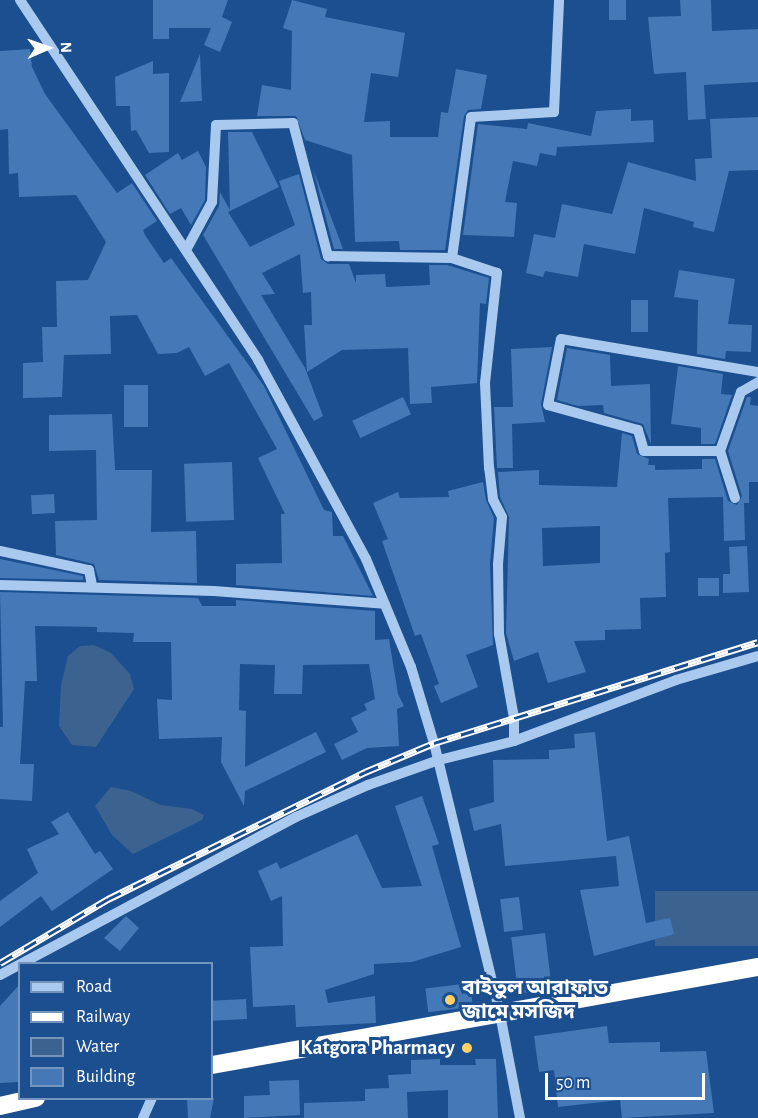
<!DOCTYPE html>
<meta charset="utf-8">
<style>
body{margin:0}
#map{position:relative;width:758px;height:1118px;overflow:hidden;background:#1b4f8f;font-family:"Alegreya Sans","Noto Sans Bengali",sans-serif}
div>[style]{position:absolute}
.water>*{inset:0;background:#3c6290;transform-origin:0 0}
.building>*{inset:0;background:#4478b7;transform-origin:0 0}
.minor>*{height:10px;margin:-5px;padding:0 5px;transform-origin:5px;border-radius:5px;background:#a9c9ee}
.highway>*{height:18px;margin:-9px;padding:0 9px;transform-origin:9px;border-radius:9px;background:#fff}
.rail>*{height:7px;margin-top:-3.5px;transform-origin:0;background:repeating-linear-gradient(90deg,#1b4f8f 0 14px,#fff 0 28px);box-sizing:border-box;border-block:2px solid #fff}
.dots>*{width:16px;height:16px;translate:-50% -50%;box-sizing:border-box;border:3px solid #1b4f8f;border-radius:50%}
span{translate:-50% -50%;white-space:nowrap;text-align:center;line-height:1.15;-webkit-text-stroke:6px #1b4f8f;paint-order:stroke}
.poi-label{font-size:21px;color:#fff;font-weight:700}
.left{translate:0 -50%;text-align:left}
.right{translate:-100% -50%;text-align:right}
.legend{position:absolute;left:18px;top:962px;width:195px;height:138px;box-sizing:border-box;background:#1b4f8f;border:2px solid #7695bc;margin:0;padding:8px 10px;list-style:none;font-size:18px;color:#fff}
.legend li{display:flex;align-items:center;gap:12px;height:30px}
.legend b{width:30px;border:2px solid #7695bc}
.north{position:absolute;left:18px;top:18px;width:60px;height:60px;-webkit-text-stroke:4px #1b4f8f;paint-order:stroke;rotate:88deg;font-size:16px;font-weight:700;line-height:24px;text-align:center;color:#fff}
.north::after{content:'';display:block;margin:auto;width:21px;height:27px;background:#fff;clip-path:polygon(50% 0,100% 100%,50% 72%,0 100%)}
.scale{position:absolute;left:545px;top:1073px;width:160px;height:27px;box-sizing:border-box;border:3px solid #fff;border-top:0;padding-left:8px;font-size:18px;line-height:21px;white-space:nowrap;color:#fff;-webkit-text-stroke:4px #1b4f8f;paint-order:stroke}
</style>
<div id="map">
<div class="water">
<i style="clip-path:polygon(94px 645px,111px 653px,130px 674px,134px 689px,96px 747px,72px 745px,59px 726px,61px 685px,68px 656px,80px 646px)"></i>
<i style="clip-path:polygon(111px 787px,131px 791px,161px 805px,192px 809px,204px 815px,202px 820px,133px 854px,112px 835px,95px 806px)"></i>
<i style="left:758px;top:891px;width:55px;height:103px;rotate:90deg"></i>
</div>
<div class="building">
<i style="clip-path:polygon(153px 0,228px 0,222px 17px,232px 22px,220px 52px,204px 45px,211px 28px,169px 28px,169px 39px,153px 39px)"></i>
<i style="clip-path:polygon(292px 0,327px 9px,325px 17px,405px 33px,398px 77px,371px 73px,364px 122px,390px 121px,390px 137px,438px 137px,441px 112px,448px 113px,456px 69px,487px 75px,481px 109px,468px 110px,464px 116px,445px 250px,400px 250px,399px 241px,355px 242px,352px 155px,305px 140px,296px 116px,257px 116px,262px 85px,291px 90px,292px 31px,283px 28px)"></i>
<i style="left:609px;top:0;width:17px;height:20px"></i>
<i style="clip-path:polygon(680px 0,711px 0,712px 31px,758px 29px,758px 82px,704px 85px,706px 119px,688px 120px,686px 72px,654px 74px,648px 17px,681px 16px)"></i>
<i style="clip-path:polygon(30px 49px,32px 67px,45px 94px,117px 193px,132px 183px,157px 221px,143px 230px,145px 235px,164px 263px,171px 258px,264px 386px,324px 510px,332px 512px,333px 536px,343px 536px,373px 596px,236px 585px,236px 564px,282px 563px,281px 514px,285px 514px,258px 458px,277px 449px,229px 363px,205px 376px,189px 347px,177px 353px,158px 354px,137px 315px,110px 316px,111px 354px,64px 355px,62px 397px,23px 398px,23px 363px,43px 362px,42px 327px,57px 327px,56px 281px,88px 280px,106px 242px,76px 195px,19px 197px,18px 173px,9px 174px,8px 129px,0 130px,0 51px)"></i>
<i style="clip-path:polygon(200px 54px,202px 101px,180px 102px)"></i>
<i style="clip-path:polygon(153px 61px,153px 74px,169px 73px,169px 152px,149px 153px,136px 130px,131px 131px,130px 106px,116px 106px,115px 77px)"></i>
<i style="clip-path:polygon(631px 109px,631px 121px,653px 120px,654px 142px,557px 147px,556px 156px,540px 153px,537px 166px,513px 161px,505px 202px,517px 203px,514px 237px,463px 235px,478px 124px,527px 129px,528px 123px,591px 136px,596px 111px)"></i>
<i style="clip-path:polygon(758px 117px,758px 170px,729px 171px,714px 232px,693px 227px,694px 222px,644px 208px,635px 254px,584px 244px,578px 277px,545px 271px,543px 277px,526px 273px,534px 234px,555px 238px,562px 204px,612px 214px,628px 162px,696px 181px,695px 159px,712px 158px,710px 119px)"></i>
<i style="clip-path:polygon(228px 132px,252px 132px,279px 187px,228px 212px,250px 247px,295px 225px,279px 181px,299px 174px,321px 259px,328px 264px,349px 264px,356px 283px,356px 275px,385px 274px,386px 287px,430px 285px,429px 265px,447px 265px,489px 278px,486px 304px,480px 303px,477px 383px,431px 387px,432px 403px,410px 404px,408px 348px,342px 350px,307px 372px,304px 325px,312px 325px,311px 292px,303px 293px,300px 254px,262px 273px,275px 294px,261px 295px,305px 368px,323px 416px,314px 421px,203px 235px,219px 206px,220px 192px,230px 210px)"></i>
<i style="clip-path:polygon(198px 151px,206px 167px,205px 200px,191px 225px,181px 208px,170px 214px,145px 175px,178px 153px,182px 160px)"></i>
<i style="clip-path:polygon(313px 169px,343px 249px,334px 249px)"></i>
<i style="clip-path:polygon(679px 270px,735px 279px,728px 324px,752px 325px,751px 352px,726px 351px,725px 359px,697px 354px,698px 300px,674px 297px)"></i>
<i style="left:648px;top:300px;width:32px;height:17px;rotate:90deg"></i>
<i style="clip-path:polygon(552px 347px,541px 404px,545px 422px,512px 424px,513px 468px,497px 468px,494px 407px,513px 407px,511px 349px)"></i>
<i style="clip-path:polygon(567px 348px,610px 355px,611px 386px,650px 384px,651px 444px,643px 424px,604px 413px,603px 405px,578px 406px,557px 400px)"></i>
<i style="clip-path:polygon(678px 366px,723px 374px,721px 394px,732px 395px,715px 444px,701px 444px,701px 428px,671px 424px)"></i>
<i style="left:124px;top:385px;width:24px;height:42px"></i>
<i style="left:403px;top:397px;width:19px;height:56px;rotate:65deg"></i>
<i style="clip-path:polygon(evenodd,747px 397px,751px 397px,750px 405px,758px 406px,758px 482px,749px 482px,749px 503px,744px 503px,745px 540px,724px 541px,723px 497px,668px 498px,670px 552px,665px 553px,666px 597px,640px 598px,641px 629px,605px 630px,605px 640px,574px 641px,586px 672px,548px 683px,538px 652px,514px 661px,506px 633px,509px 517px,500px 497px,498px 472px,539px 470px,539px 485px,617px 487px,622px 433px,632px 436px,637px 454px,649px 459px,648px 465px,655px 465px,655px 470px,702px 469px,702px 459px,715px 459px,728px 501px,737px 505px,742px 496px,728px 451px,747px 397px,600px 526px,600px 563px,543px 566px,542px 528px,600px 526px)"></i>
<i style="clip-path:polygon(112px 414px,115px 470px,152px 470px,151px 532px,196px 531px,197px 583px,99px 580px,94px 564px,56px 555px,55px 521px,97px 520px,96px 450px,49px 451px,49px 415px)"></i>
<i style="left:232px;top:462px;width:58px;height:48px;rotate:88deg"></i>
<i style="clip-path:polygon(483px 482px,486px 500px,494px 518px,490px 564px,493px 645px,466px 655px,478px 687px,441px 703px,434px 686px,439px 684px,421px 634px,415px 636px,382px 541px,388px 539px,373px 503px,398px 492px,400px 498px,449px 497px,448px 491px)"></i>
<i style="left:54px;top:494px;width:19px;height:23px;rotate:87deg"></i>
<i style="clip-path:polygon(747px 546px,749px 592px,723px 593px,723px 574px,730px 574px,729px 547px)"></i>
<i style="clip-path:polygon(0 559px,83px 576px,83px 580px,0 578px)"></i>
<i style="left:698px;top:578px;width:21px;height:18px"></i>
<i style="clip-path:polygon(0 592px,198px 598px,202px 606px,236px 606px,236px 600px,375px 611px,375px 640px,389px 639px,398px 694px,404px 706px,397px 709px,399px 746px,367px 748px,342px 760px,334px 744px,358px 732px,351px 718px,367px 710px,364px 704px,375px 699px,369px 664px,303px 665px,302px 694px,274px 694px,275px 665px,240px 664px,239px 710px,246px 711px,245px 767px,316px 732px,326px 752px,245px 791px,244px 806px,221px 762px,222px 737px,159px 739px,157px 699px,172px 700px,171px 642px,133px 642px,134px 633px,97px 632px,97px 627px,35px 626px,37px 681px,25px 681px,20px 764px,34px 764px,32px 801px,0 799px,0 727px,3px 727px)"></i>
<i style="clip-path:polygon(595px 732px,607px 841px,629px 836px,646px 923px,670px 918px,674px 934px,594px 956px,580px 890px,619px 886px,616px 856px,505px 866px,501px 824px,474px 831px,469px 809px,494px 802px,493px 760px,549px 759px,549px 750px,575px 748px,574px 734px)"></i>
<i style="clip-path:polygon(422px 796px,439px 844px,432px 846px,461px 947px,412px 962px,374px 964px,374px 974px,325px 990px,328px 1003px,375px 996px,376px 1023px,296px 1027px,295px 1005px,253px 1007px,250px 947px,283px 946px,282px 896px,271px 901px,258px 871px,277px 862px,280px 869px,357px 834px,382px 888px,422px 886px,395px 806px)"></i>
<i style="clip-path:polygon(68px 812px,95px 854px,100px 851px,113px 869px,52px 911px,41px 896px,0 927px,0 901px,38px 873px,27px 849px,59px 834px,51px 822px)"></i>
<i style="left:519px;top:897px;width:33px;height:19px;rotate:83deg"></i>
<i style="clip-path:polygon(126px 916px,139px 928px,120px 951px,104px 938px)"></i>
<i style="left:545px;top:933px;width:57px;height:34px;rotate:83deg"></i>
<i style="left:470px;top:983px;width:24px;height:45px;rotate:83deg"></i>
<i style="clip-path:polygon(20px 984px,20px 1082px,0 1083px,0 1006px)"></i>
<i style="left:246px;top:999px;width:20px;height:34px;rotate:87deg"></i>
<i style="clip-path:polygon(607px 1026px,609px 1043px,660px 1042px,660px 1052px,706px 1051px,714px 1113px,622px 1118px,620px 1100px,558px 1107px,554px 1070px,539px 1072px,534px 1036px)"></i>
<i style="clip-path:polygon(440px 1059px,440px 1065px,476px 1065px,475px 1059px,496px 1059px,498px 1118px,448px 1118px,448px 1090px,407px 1092px,408px 1118px,304px 1118px,304px 1103px,365px 1101px,365px 1089px,389px 1088px,388px 1075px,411px 1074px,411px 1060px)"></i>
<i style="clip-path:polygon(299px 1080px,300px 1115px,244px 1118px,244px 1096px,270px 1095px,269px 1081px)"></i>
<i style="clip-path:polygon(187px 1098px,214px 1098px,210px 1118px,188px 1118px)"></i>
</div>
<div class="minor">
<i style="left:20px;top:0;width:432px;rotate:56.5deg"></i>
<i style="left:258px;top:360px;width:226px;rotate:61.5deg"></i>
<i style="left:366px;top:559px;width:117px;rotate:67.4deg"></i>
<i style="left:411px;top:667px;width:79px;rotate:73.2deg"></i>
<i style="left:434px;top:743px;width:279px;rotate:76.3deg"></i>
<i style="left:500px;top:1014px;width:106px;rotate:79.1deg"></i>
<i style="left:186px;top:250px;width:55px;rotate:-61.6deg"></i>
<i style="left:212px;top:202px;width:77px;rotate:-87deg"></i>
<i style="left:216px;top:125px;width:77px;rotate:-1.5deg"></i>
<i style="left:293px;top:123px;width:138px;rotate:75.3deg"></i>
<i style="left:328px;top:256px;width:124px;rotate:0.9deg"></i>
<i style="left:720px;top:451px;width:63px;rotate:-70.4deg"></i>
<i style="left:741px;top:392px;width:20px;rotate:-30deg"></i>
<i style="left:735px;top:498px;width:49px;rotate:-107.7deg"></i>
<i style="left:720px;top:451px;width:76px;rotate:180deg"></i>
<i style="left:644px;top:451px;width:22px;rotate:-106deg"></i>
<i style="left:638px;top:430px;width:93px;rotate:-164.5deg"></i>
<i style="left:548px;top:405px;width:67px;rotate:-78.9deg"></i>
<i style="left:561px;top:339px;width:200px;rotate:9.5deg"></i>
<i style="left:0;top:551px;width:91px;rotate:12.1deg"></i>
<i style="left:89px;top:570px;width:16px;rotate:79deg"></i>
<i style="left:0;top:585px;width:214px;rotate:1.6deg"></i>
<i style="left:214px;top:591px;width:171px;rotate:4.3deg"></i>
<i style="left:514px;top:741px;width:23px;rotate:-90deg"></i>
<i style="left:514px;top:718px;width:85px;rotate:-100.1deg"></i>
<i style="left:499px;top:634px;width:70px;rotate:-90.8deg"></i>
<i style="left:498px;top:564px;width:47px;rotate:-85.1deg"></i>
<i style="left:502px;top:517px;width:20px;rotate:-117deg"></i>
<i style="left:493px;top:499px;width:31px;rotate:-97deg"></i>
<i style="left:489px;top:468px;width:85px;rotate:-92.7deg"></i>
<i style="left:485px;top:383px;width:111px;rotate:-83.8deg"></i>
<i style="left:497px;top:273px;width:47px;rotate:-161.6deg"></i>
<i style="left:452px;top:258px;width:142px;rotate:-82.3deg"></i>
<i style="left:471px;top:117px;width:83px;rotate:-3.4deg"></i>
<i style="left:554px;top:112px;width:112px;rotate:-87.4deg"></i>
<i style="left:0;top:975px;width:336px;rotate:-28.1deg"></i>
<i style="left:296px;top:817px;width:79px;rotate:-24deg"></i>
<i style="left:368px;top:785px;width:75px;rotate:-19.4deg"></i>
<i style="left:439px;top:760px;width:77px;rotate:-14.2deg"></i>
<i style="left:514px;top:741px;width:173px;rotate:-20.6deg"></i>
<i style="left:676px;top:680px;width:85px;rotate:-16.3deg"></i>
<i style="left:143px;top:1118px;width:22px;rotate:-66deg"></i>
</div>
<div class="highway">
<i style="left:212px;top:1065px;width:555px;rotate:-10.18deg"></i>
<i style="left:0;top:1106px;width:37px;rotate:-13deg"></i>
</div>
<div class="rail">
<i style="left:0;top:963px;width:126px;rotate:-30.7deg"></i>
<i style="left:108px;top:899px;width:287px;rotate:-26.3deg"></i>
<i style="left:365px;top:772px;width:75px;rotate:-22.8deg"></i>
<i style="left:434px;top:743px;width:339px;rotate:-17.3deg"></i>
</div>
<div class="dots">
<i style="left:450px;top:1000px;background:#ffd166"></i>
<i style="left:467px;top:1048px;background:#ffd166"></i>
</div>
<div class="poi-label">
<span class="left" style="left:462px;top:1000px">বাইতুল আরাফাত<br>জামে মসজিদ</span>
<span class="right" style="left:455px;top:1048px">Katgora Pharmacy</span>
</div>
<ul class="legend">
<li><b style="height:8px;background:#a9c9ee"></b>Road</li>
<li><b style="height:8px;background:#fff"></b>Railway</li>
<li><b style="height:16px;background:#3c6290"></b>Water</li>
<li><b style="height:16px;background:#4478b7"></b>Building</li>
</ul>
<div class="north">N</div>
<div class="scale">50 m</div>
</div>
